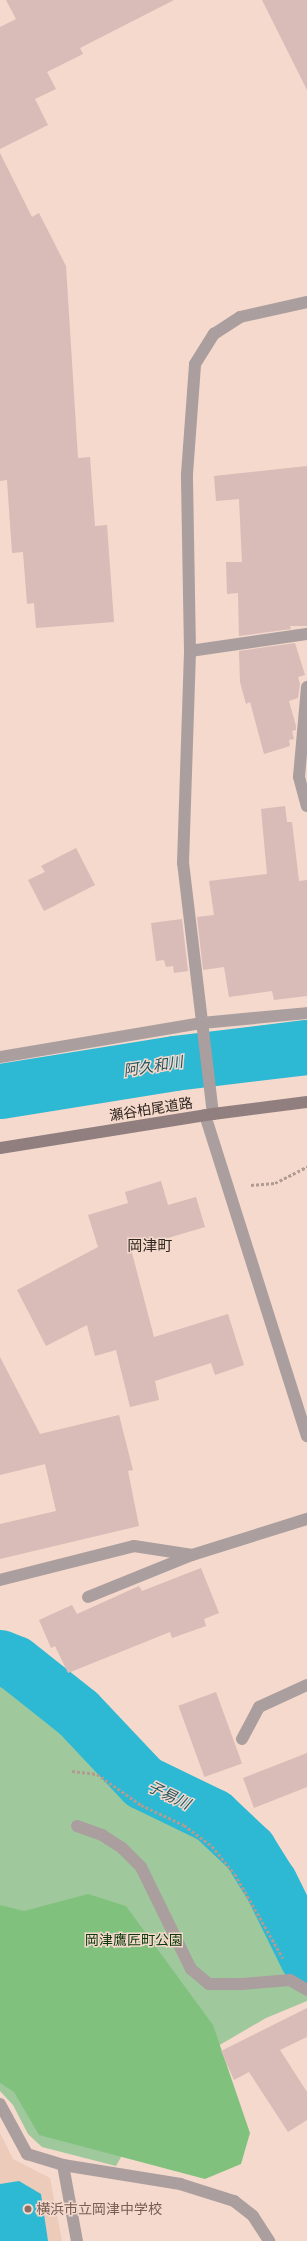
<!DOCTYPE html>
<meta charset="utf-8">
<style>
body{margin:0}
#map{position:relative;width:307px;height:2241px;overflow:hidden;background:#f4d9cc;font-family:"Public Sans","Noto Sans JP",sans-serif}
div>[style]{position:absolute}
.built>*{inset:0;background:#edcbbb}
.green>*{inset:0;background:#9fc99c}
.forest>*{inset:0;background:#80c27d}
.water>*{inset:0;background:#2db8d3}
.river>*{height:55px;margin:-27.5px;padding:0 27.5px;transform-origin:27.5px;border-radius:27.5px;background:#2db8d3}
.building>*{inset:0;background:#d9bbb7;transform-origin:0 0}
.path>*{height:2.5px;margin-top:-1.25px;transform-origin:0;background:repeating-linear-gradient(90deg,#b19c92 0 3px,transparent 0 5px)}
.lane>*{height:12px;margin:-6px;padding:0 6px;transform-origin:6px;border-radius:6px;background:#ab9e9e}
.street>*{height:12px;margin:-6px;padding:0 6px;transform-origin:6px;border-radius:6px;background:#ab9e9e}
.secondary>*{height:12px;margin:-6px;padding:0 6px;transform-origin:6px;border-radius:6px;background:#917e7f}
.dots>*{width:11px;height:11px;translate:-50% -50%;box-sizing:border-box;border:2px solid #f4d9cc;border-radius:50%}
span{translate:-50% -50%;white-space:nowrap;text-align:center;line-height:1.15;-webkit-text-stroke:3px #f4d9cc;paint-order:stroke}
.street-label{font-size:14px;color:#302621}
.park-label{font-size:14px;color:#09390a}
.education-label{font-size:14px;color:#785e54}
.left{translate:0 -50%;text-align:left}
.water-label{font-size:15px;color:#1e5560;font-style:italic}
.neighbourhood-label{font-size:15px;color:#302621}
</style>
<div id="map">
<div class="built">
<i style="clip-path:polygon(0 2133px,13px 2159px,50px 2178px,62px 2241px,0 2241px)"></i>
</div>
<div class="green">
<i style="clip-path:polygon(0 1667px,41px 1695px,137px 1791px,223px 1836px,260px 1885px,307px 1978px,307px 2001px,266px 2018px,192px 2061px,151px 2104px,116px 2166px,42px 2147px,28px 2134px,13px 2105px,0 2091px)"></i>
</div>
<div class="forest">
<i style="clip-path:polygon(88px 1894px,126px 1906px,213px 2025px,250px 2133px,241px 2164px,205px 2179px,39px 2135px,14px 2092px,0 2083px,0 1905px,24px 1911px)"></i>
</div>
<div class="water">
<i style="clip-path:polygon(19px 2181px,41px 2194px,48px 2241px,0 2241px,0 2184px)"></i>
</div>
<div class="river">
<i style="left:0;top:1091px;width:176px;rotate:-9.1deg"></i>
<i style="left:174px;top:1063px;width:134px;rotate:-6.9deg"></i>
<i style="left:0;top:1657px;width:16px;rotate:22deg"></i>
<i style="left:15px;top:1663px;width:80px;rotate:38.4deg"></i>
<i style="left:78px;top:1713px;width:95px;rotate:46.7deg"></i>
<i style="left:143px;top:1782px;width:78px;rotate:25.9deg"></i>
<i style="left:213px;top:1816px;width:50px;rotate:43.4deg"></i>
<i style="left:249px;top:1850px;width:39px;rotate:58deg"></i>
<i style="left:270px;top:1883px;width:84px;rotate:63.7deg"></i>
</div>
<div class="building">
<i style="clip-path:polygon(6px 0,174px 0,80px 48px,83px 54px,47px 72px,56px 89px,35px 99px,48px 125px,0 149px,0 27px,16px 19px)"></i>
<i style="clip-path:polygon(262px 0,307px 0,307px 90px)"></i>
<i style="clip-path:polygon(0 153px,32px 217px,39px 213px,66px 266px,78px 458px,90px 457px,95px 526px,107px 525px,114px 622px,36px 628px,34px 603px,27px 604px,23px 552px,12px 553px,7px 480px,0 481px)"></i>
<i style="clip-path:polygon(307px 466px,307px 626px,290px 626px,291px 629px,239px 636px,238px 593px,227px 594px,226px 562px,242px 562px,239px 499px,216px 501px,214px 476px)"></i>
<i style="clip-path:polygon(295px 643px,305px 675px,298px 677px,300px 684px,298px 698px,289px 701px,296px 726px,296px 730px,292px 731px,294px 739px,289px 740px,290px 746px,264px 754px,250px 702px,246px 704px,240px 682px,239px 651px)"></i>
<i style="clip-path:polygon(285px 806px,287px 822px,292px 822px,299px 881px,307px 880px,307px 996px,274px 1000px,272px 991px,229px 997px,224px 967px,203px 970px,197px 917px,214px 915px,209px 881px,267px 874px,261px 809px)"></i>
<i style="clip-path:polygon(76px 848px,95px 885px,44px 911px,28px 880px,45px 872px,41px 866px)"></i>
<i style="clip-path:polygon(182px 919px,188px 971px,174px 973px,173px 966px,166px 967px,164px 960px,156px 961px,151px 923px)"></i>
<i style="clip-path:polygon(161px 1181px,168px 1205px,196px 1197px,205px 1227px,131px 1249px,154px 1337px,228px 1314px,244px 1365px,215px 1375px,211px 1363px,155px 1381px,159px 1400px,130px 1407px,116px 1350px,95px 1356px,87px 1325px,46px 1346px,17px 1290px,98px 1247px,88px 1215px,128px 1203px,125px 1192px)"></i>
<i style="clip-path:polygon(0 1357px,40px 1434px,119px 1415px,133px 1470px,128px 1471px,139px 1526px,0 1559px,0 1524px,56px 1511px,45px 1464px,0 1475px)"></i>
<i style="clip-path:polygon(201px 1568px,219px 1613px,204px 1619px,206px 1626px,172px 1638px,170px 1632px,68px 1673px,55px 1646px,51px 1648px,39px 1620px,72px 1605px,77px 1614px,139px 1586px,142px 1591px)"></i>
<i style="left:216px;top:1692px;width:76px;height:40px;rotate:70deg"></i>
<i style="clip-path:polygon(307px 1753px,307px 1787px,254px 1808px,243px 1778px)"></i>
<i style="clip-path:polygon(307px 2008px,307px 2037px,280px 2050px,307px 2092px,307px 2120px,288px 2132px,249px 2072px,234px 2080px,221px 2051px)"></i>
</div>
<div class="path">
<i style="left:251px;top:1185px;width:24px;rotate:-5deg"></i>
<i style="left:275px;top:1183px;width:36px;rotate:-27deg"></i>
<i style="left:72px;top:1771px;width:25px;rotate:7deg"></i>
<i style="left:97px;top:1774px;width:54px;rotate:35.2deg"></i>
<i style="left:141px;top:1805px;width:47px;rotate:24.9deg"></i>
<i style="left:184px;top:1825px;width:35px;rotate:37deg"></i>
<i style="left:212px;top:1846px;width:36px;rotate:51deg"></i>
<i style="left:235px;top:1874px;width:97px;rotate:60.3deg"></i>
</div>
<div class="lane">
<i style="left:88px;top:1597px;width:112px;rotate:-22deg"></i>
<i style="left:242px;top:1739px;width:36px;rotate:-62deg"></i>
<i style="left:259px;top:1707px;width:53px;rotate:-24.6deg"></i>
<i style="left:63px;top:2165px;width:119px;rotate:9.2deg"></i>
<i style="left:180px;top:2184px;width:57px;rotate:17.5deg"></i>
<i style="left:234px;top:2201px;width:24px;rotate:38deg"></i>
<i style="left:253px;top:2216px;width:30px;rotate:57deg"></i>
</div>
<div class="street">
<i style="left:190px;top:651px;width:118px;rotate:-8.3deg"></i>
<i style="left:307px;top:687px;width:90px;rotate:95.1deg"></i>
<i style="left:299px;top:777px;width:30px;rotate:75deg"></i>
<i style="left:0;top:1057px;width:205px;rotate:-9.6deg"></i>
<i style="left:202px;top:1023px;width:105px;rotate:-5.4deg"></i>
<i style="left:213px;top:1114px;width:253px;rotate:-96.8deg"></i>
<i style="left:183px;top:863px;width:212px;rotate:-88.1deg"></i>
<i style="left:190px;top:651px;width:177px;rotate:-91deg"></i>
<i style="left:187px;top:474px;width:110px;rotate:-85.8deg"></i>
<i style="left:195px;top:364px;width:36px;rotate:-58deg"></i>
<i style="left:214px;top:334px;width:31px;rotate:-33deg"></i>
<i style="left:240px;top:317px;width:69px;rotate:-12.6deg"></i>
<i style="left:205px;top:1115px;width:337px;rotate:72.4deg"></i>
<i style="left:0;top:1580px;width:138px;rotate:-14.2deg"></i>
<i style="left:134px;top:1546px;width:59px;rotate:8.8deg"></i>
<i style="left:192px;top:1555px;width:121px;rotate:-17.4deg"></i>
<i style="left:77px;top:1826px;width:27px;rotate:20deg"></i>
<i style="left:102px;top:1835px;width:24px;rotate:33deg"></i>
<i style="left:122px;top:1848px;width:27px;rotate:45deg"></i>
<i style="left:141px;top:1867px;width:114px;rotate:63.9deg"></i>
<i style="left:191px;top:1969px;width:23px;rotate:40deg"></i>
<i style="left:209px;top:1984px;width:33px"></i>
<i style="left:242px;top:1984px;width:48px;rotate:-4.8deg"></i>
<i style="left:290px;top:1980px;width:20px;rotate:30deg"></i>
<i style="left:0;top:2104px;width:57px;rotate:61.6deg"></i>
<i style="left:27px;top:2154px;width:38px;rotate:17deg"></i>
<i style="left:63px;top:2165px;width:77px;rotate:79.6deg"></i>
</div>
<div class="secondary">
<i style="left:0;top:1148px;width:216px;rotate:-9.1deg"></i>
<i style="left:213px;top:1114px;width:95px;rotate:-7.3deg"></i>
</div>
<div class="dots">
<i style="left:28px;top:2209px;background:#8d6e63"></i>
</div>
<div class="street-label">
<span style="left:151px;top:1109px;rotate:-9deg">瀬谷柏尾道路</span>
</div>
<div class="park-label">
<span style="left:134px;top:1940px">岡津鷹匠町公園</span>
</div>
<div class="education-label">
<span class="left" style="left:36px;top:2209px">横浜市立岡津中学校</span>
</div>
<div class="water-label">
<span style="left:153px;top:1066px;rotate:-9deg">阿久和川</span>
<span style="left:169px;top:1795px;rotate:26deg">子易川</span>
</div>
<div class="neighbourhood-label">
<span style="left:150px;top:1246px">岡津町</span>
</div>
</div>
